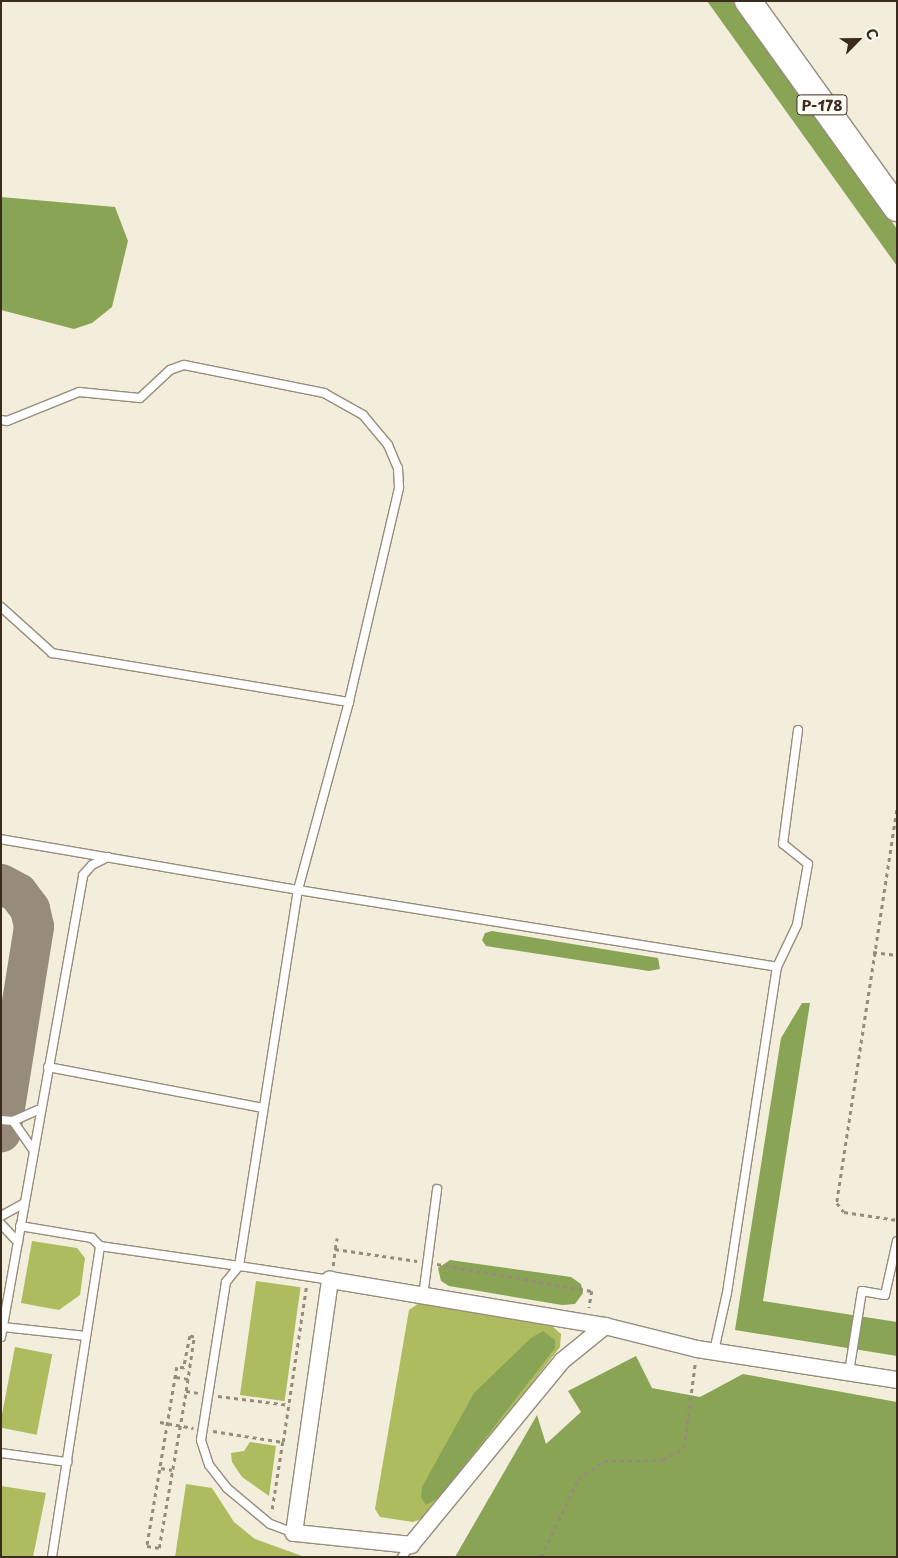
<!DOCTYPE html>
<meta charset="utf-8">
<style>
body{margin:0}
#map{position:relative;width:898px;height:1558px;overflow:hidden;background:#f3eedb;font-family:"Playpen Sans",sans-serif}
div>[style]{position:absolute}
.green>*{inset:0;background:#acbc5e;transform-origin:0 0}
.forest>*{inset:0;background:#89a455}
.taxiway>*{height:40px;margin:-20px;padding:0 20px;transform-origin:20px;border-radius:20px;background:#978c7c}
.path>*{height:2.5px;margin-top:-1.25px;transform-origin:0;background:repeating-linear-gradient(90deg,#978c7c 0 4px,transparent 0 8px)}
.roads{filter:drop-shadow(1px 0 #978c7c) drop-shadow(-1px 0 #978c7c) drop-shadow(0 1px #978c7c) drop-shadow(0 -1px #978c7c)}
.service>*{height:8px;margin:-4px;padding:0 4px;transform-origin:4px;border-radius:4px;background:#fff}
.minor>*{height:16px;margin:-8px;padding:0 8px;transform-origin:8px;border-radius:8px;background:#fff}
.trunk>*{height:26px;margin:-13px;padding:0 13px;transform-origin:13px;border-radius:13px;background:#fff}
span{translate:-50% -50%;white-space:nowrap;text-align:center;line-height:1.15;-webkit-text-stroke:4px #fdfcf7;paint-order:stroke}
.shield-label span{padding:1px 4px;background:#fdfcf7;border:1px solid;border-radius:4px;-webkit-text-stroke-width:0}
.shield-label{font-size:15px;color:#3b2a1e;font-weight:700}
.frame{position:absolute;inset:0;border:2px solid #3b2a1e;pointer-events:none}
.north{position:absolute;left:833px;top:15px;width:50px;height:50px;-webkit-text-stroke:4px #fdfcf7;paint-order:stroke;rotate:67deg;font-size:14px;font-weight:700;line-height:20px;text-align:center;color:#3b2a1e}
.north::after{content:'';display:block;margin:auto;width:18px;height:22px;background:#3b2a1e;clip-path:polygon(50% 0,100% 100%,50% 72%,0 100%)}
</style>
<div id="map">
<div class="green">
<i style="clip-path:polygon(32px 1241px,77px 1248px,85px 1258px,80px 1295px,59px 1310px,21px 1303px)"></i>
<i style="left:256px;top:1281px;width:45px;height:115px;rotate:8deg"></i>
<i style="clip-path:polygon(419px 1303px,551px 1325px,561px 1334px,560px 1347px,427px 1517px,413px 1522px,380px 1517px,375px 1509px,409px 1310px)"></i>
<i style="left:15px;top:1347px;width:38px;height:82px;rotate:11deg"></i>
<i style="clip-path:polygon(250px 1442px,276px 1446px,269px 1496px,242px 1477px,232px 1462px,231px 1453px,244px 1451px)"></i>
<i style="clip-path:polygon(186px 1484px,212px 1488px,234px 1522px,255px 1539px,305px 1557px,175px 1557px)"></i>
<i style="clip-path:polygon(1px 1486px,46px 1493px,33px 1557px,1px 1557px)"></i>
</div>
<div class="forest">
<i style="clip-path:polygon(707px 1px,733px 1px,897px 229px,897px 266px)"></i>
<i style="clip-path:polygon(1px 197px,115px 207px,128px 241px,112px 307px,92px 323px,74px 329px,1px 310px)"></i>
<i style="clip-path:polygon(492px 931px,658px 958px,660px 969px,649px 971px,486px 946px,482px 940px,485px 933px)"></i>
<i style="clip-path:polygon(802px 1003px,810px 1003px,763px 1301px,897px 1322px,897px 1356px,735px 1330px,781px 1038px)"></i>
<i style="clip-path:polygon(450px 1260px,571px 1277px,581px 1284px,583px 1293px,575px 1304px,562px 1305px,449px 1286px,441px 1281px,438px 1268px)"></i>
<i style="clip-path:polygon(543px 1331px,555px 1340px,555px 1348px,440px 1497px,426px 1505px,421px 1497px,422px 1487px,474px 1393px,531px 1338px)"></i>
<i style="clip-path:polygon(636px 1356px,652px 1388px,700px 1397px,743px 1374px,897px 1402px,897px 1557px,455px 1557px,537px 1415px,546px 1444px,581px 1412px,568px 1391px)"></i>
</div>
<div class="taxiway">
<i style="left:1px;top:884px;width:19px;rotate:28deg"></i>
<i style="left:18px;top:893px;width:20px;rotate:53deg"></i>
<i style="left:30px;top:909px;width:18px;rotate:77deg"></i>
<i style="left:34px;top:927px;width:208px;rotate:99.1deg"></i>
</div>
<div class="path">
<i style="left:897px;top:810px;width:398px;rotate:98.7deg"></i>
<i style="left:837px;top:1203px;width:11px;rotate:52deg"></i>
<i style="left:844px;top:1212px;width:54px;rotate:8.6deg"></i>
<i style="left:873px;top:952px;width:24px;rotate:7deg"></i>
<i style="left:335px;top:1249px;width:11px;rotate:-80deg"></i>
<i style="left:437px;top:1264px;width:157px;rotate:9.9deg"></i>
<i style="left:592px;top:1291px;width:17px;rotate:100deg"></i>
<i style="left:333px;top:1266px;width:17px;rotate:-83deg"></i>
<i style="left:335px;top:1249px;width:83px;rotate:8.3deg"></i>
<i style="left:176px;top:1377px;width:12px;rotate:9deg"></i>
<i style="left:186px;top:1391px;width:55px;rotate:-81.6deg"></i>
<i style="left:194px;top:1337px;width:4px;rotate:-166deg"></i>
<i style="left:190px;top:1336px;width:33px;rotate:101deg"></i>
<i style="left:184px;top:1368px;width:7px;rotate:-172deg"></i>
<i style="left:177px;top:1367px;width:181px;rotate:99.5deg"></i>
<i style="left:147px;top:1546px;width:12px;rotate:9deg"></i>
<i style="left:159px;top:1548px;width:159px;rotate:-80.2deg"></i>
<i style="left:186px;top:1391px;width:12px;rotate:9deg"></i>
<i style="left:218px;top:1396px;width:72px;rotate:7.2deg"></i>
<i style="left:160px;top:1422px;width:34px;rotate:10deg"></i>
<i style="left:213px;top:1431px;width:71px;rotate:8.9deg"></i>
<i style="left:283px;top:1442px;width:71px;rotate:98.9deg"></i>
<i style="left:283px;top:1442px;width:156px;rotate:-81.5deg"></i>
<i style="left:161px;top:1468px;width:11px;rotate:10deg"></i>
<i style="left:541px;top:1557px;width:86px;rotate:-64.6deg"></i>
<i style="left:578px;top:1479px;width:32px;rotate:-35deg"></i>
<i style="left:604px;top:1461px;width:59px;rotate:-1deg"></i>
<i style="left:663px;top:1460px;width:24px;rotate:-30deg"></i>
<i style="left:684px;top:1448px;width:86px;rotate:-82.6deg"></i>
</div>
<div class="roads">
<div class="service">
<i style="left:1px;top:420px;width:6px;rotate:9deg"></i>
<i style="left:7px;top:421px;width:78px;rotate:-21.9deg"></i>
<i style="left:79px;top:392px;width:61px;rotate:5.6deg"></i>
<i style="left:140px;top:398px;width:41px;rotate:-43deg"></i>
<i style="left:170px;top:370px;width:15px;rotate:-20deg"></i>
<i style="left:184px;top:365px;width:143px;rotate:11.3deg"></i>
<i style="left:324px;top:393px;width:45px;rotate:29.4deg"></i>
<i style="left:363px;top:415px;width:39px;rotate:50deg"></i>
<i style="left:388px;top:445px;width:25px;rotate:67deg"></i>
<i style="left:398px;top:468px;width:20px;rotate:87deg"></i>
<i style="left:399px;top:488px;width:220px;rotate:103.2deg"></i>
<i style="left:349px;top:702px;width:195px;rotate:105.2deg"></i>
<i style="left:298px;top:890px;width:301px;rotate:-170.3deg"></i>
<i style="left:1px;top:607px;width:69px;rotate:42deg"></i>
<i style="left:52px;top:653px;width:301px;rotate:9.4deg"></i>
<i style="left:48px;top:1067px;width:219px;rotate:10.8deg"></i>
<i style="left:1px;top:1120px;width:12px;rotate:5deg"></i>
<i style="left:13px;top:1121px;width:30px;rotate:-24deg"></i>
<i style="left:13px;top:1121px;width:35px;rotate:55deg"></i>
<i style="left:1px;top:1216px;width:26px;rotate:-29deg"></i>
<i style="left:1px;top:1224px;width:25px;rotate:47deg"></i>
<i style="left:20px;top:1226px;width:73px;rotate:9.5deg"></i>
<i style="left:92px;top:1238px;width:11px;rotate:45deg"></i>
<i style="left:423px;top:1296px;width:108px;rotate:-82.5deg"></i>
<i style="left:3px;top:1327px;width:83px;rotate:6.2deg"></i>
<i style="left:1px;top:1337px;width:469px;rotate:-79.9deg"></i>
<i style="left:83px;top:875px;width:13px;rotate:-48deg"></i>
<i style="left:92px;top:865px;width:18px;rotate:-27deg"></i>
<i style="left:714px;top:1351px;width:59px;rotate:-77.4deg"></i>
<i style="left:727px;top:1293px;width:330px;rotate:-81.3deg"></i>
<i style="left:849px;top:1372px;width:82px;rotate:-80.9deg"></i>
<i style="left:862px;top:1291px;width:23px;rotate:10deg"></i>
<i style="left:885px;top:1295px;width:55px;rotate:-77.5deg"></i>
<i style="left:1px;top:1453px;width:67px;rotate:7.8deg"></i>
<i style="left:294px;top:1533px;width:26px;rotate:-159deg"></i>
<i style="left:270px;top:1524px;width:56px;rotate:-140.1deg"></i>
<i style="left:227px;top:1488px;width:29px;rotate:-128deg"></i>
<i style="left:209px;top:1465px;width:26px;rotate:-108deg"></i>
<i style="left:201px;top:1440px;width:160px;rotate:-81deg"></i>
<i style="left:226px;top:1282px;width:21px;rotate:-51deg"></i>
<i style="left:239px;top:1266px;width:92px;rotate:8.7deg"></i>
<i style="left:52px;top:1557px;width:315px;rotate:-81.2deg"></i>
<i style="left:100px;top:1246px;width:140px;rotate:8.2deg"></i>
<i style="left:239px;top:1266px;width:381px;rotate:-81.1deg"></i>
<i style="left:298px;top:890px;width:485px;rotate:9.1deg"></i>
<i style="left:777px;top:967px;width:47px;rotate:-64.5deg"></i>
<i style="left:797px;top:925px;width:62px;rotate:-79.8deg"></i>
<i style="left:808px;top:864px;width:32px;rotate:-141deg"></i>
<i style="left:783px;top:844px;width:115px;rotate:-82.5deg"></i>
<i style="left:402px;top:1557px;width:15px;rotate:-53deg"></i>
</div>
<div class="minor">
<i style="left:605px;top:1326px;width:55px;rotate:140.9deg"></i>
<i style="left:562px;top:1361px;width:238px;rotate:129.4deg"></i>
<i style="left:411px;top:1545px;width:118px;rotate:-174.1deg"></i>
<i style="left:294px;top:1533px;width:256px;rotate:-81.9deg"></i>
<i style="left:330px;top:1280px;width:279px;rotate:9.5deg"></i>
<i style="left:605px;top:1326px;width:95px;rotate:14deg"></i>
<i style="left:697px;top:1349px;width:202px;rotate:8.8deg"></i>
</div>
<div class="trunk">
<i style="left:748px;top:1px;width:255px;rotate:54.3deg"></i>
</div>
</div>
<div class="shield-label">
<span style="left:822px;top:105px">Р-178</span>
</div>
<div class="frame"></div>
<div class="north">С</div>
</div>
